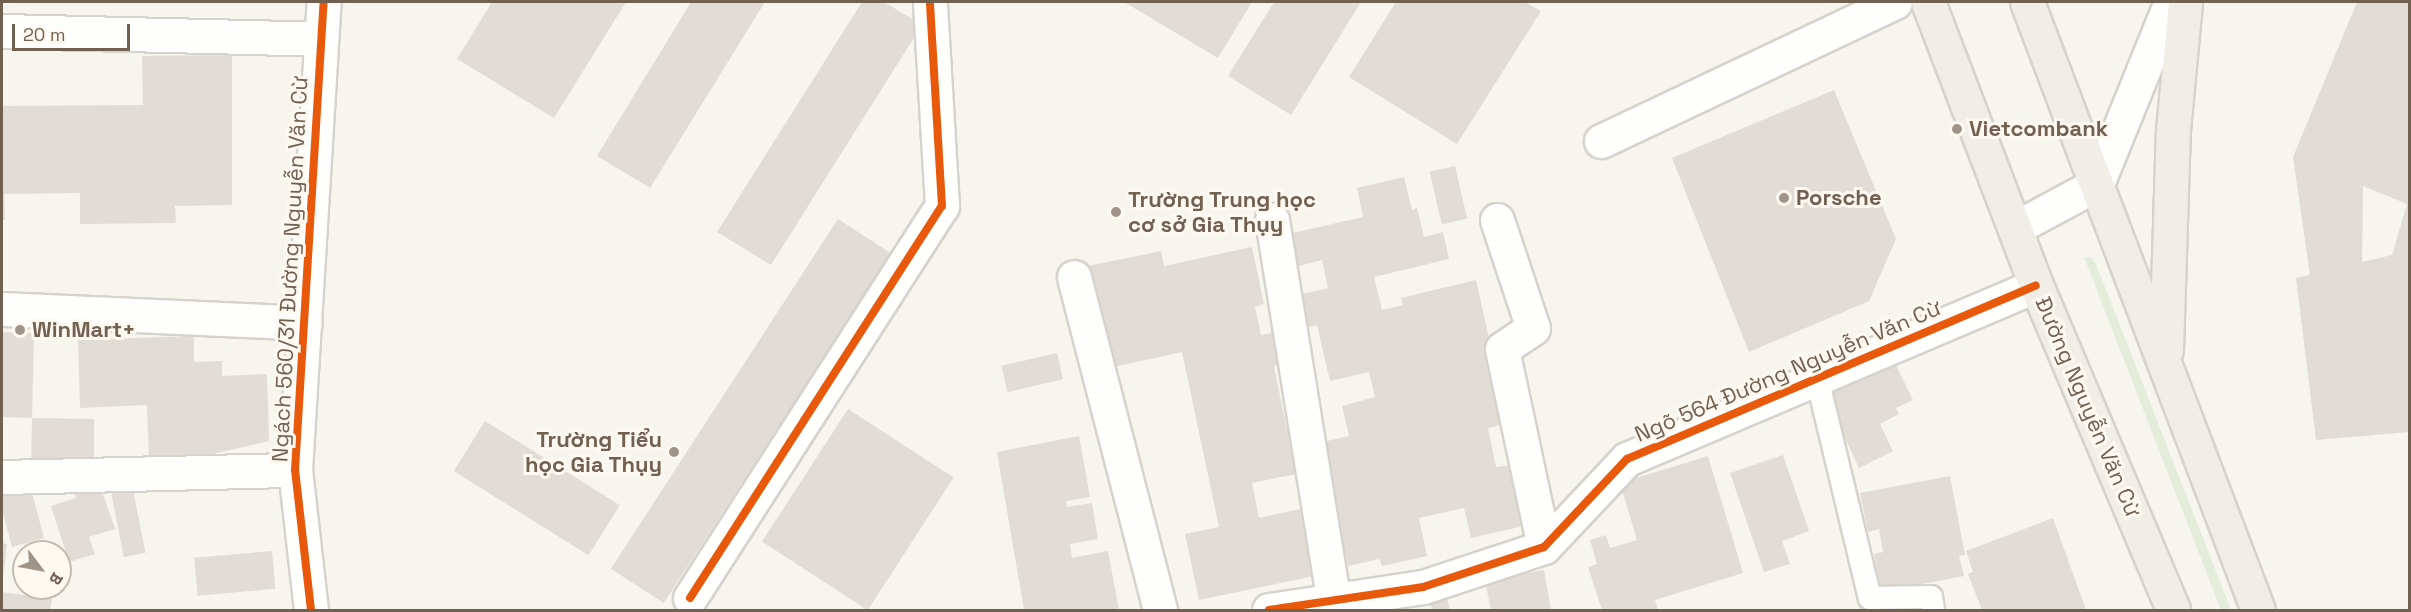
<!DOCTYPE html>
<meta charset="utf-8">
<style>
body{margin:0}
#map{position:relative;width:2411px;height:612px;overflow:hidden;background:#f6f5ee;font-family:"Space Grotesk",sans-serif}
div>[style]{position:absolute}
.green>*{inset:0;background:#e3edda}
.building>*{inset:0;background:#e2dcd6;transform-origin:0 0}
.roads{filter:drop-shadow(2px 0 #d6d2cc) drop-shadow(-2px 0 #d6d2cc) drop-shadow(0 2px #d6d2cc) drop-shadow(0 -2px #d6d2cc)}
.service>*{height:22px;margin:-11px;padding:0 11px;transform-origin:11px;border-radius:11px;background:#fefefc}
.minor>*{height:33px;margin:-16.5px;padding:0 16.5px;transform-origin:16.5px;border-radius:16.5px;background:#fefefc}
.secondary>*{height:33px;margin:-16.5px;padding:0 16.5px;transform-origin:16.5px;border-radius:16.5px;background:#fefefc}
.primary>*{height:33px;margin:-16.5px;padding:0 16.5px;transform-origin:16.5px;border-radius:16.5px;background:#f1eee8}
.cycleway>*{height:8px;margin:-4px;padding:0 4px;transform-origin:4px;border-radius:4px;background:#e8590c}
.dots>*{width:16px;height:16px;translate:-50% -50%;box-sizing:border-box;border:3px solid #fdf9f1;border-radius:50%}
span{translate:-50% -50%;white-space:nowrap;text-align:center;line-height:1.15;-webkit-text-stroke:6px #fdf9f1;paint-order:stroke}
.poi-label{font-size:22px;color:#726051;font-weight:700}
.left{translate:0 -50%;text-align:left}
.right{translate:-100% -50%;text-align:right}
.street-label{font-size:22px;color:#726051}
.frame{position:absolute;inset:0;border:3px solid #726051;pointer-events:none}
.north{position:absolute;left:12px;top:540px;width:60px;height:60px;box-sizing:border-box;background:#fdf9f1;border:2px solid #c5bcb1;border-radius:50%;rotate:122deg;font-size:16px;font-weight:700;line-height:24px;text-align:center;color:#726051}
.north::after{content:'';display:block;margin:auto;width:21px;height:27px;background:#a09488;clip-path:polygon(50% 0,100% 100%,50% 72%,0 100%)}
.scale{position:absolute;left:12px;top:24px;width:118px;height:27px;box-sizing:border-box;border:3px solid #726051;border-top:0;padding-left:8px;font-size:18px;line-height:21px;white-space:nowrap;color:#726051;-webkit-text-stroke:4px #fdf9f1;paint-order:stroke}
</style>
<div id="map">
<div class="green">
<i style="clip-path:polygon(2084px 257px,2091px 257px,2096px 264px,2231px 610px,2221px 610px)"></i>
</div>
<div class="building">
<i style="clip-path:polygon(492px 2px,626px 2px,554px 118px,457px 59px)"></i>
<i style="clip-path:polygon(691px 2px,765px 2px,650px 188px,597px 156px)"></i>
<i style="clip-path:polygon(862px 2px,884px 2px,922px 25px,771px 265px,717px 232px)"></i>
<i style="clip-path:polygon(1124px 2px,1252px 2px,1218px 58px)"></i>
<i style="clip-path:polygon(1274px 2px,1361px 2px,1291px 115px,1228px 76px)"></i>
<i style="clip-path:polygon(1396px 2px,1525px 2px,1541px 11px,1457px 144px,1349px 77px)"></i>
<i style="clip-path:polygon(evenodd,2357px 2px,2409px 2px,2409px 432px,2316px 440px,2296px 278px,2310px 275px,2293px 157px,2357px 2px,2363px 186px,2407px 204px,2392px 255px,2362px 262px,2363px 186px)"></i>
<i style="clip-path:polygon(232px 55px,232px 205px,175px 206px,176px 223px,80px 224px,80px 193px,4px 194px,5px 220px,2px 220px,2px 106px,143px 105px,142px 56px)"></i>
<i style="clip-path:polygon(1834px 90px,1896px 239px,1869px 301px,1749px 352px,1672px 158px)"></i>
<i style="left:1455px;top:166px;width:54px;height:26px;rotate:77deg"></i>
<i style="clip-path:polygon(1404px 177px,1412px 210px,1417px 208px,1424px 237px,1443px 232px,1449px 259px,1374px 277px,1382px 310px,1403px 305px,1401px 298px,1476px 280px,1508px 423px,1488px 428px,1496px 467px,1511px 465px,1524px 526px,1471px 538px,1464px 508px,1419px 518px,1427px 556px,1382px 566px,1380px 559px,1348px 566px,1333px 506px,1310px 445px,1349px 436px,1342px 406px,1375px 397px,1369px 372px,1330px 381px,1317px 325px,1297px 330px,1289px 297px,1328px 288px,1322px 260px,1287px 269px,1279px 236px,1363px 217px,1357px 188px)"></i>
<i style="left:838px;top:219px;width:63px;height:417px;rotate:33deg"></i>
<i style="clip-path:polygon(1252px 247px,1264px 304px,1255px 307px,1261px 335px,1275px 332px,1282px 364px,1274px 366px,1296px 474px,1252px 483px,1259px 518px,1300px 509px,1314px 576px,1199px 600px,1185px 534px,1219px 527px,1182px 352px,1104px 369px,1083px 267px,1161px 251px,1164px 266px)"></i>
<i style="clip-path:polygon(2px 332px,34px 333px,32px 418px,94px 419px,94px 470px,31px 469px,32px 418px,2px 417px)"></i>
<i style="clip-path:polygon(194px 336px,194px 362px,222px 361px,222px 376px,267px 374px,269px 441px,196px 458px,149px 459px,147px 405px,80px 408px,78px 340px)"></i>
<i style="left:1057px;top:353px;width:27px;height:57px;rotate:77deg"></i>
<i style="clip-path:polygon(1890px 353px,1913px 400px,1896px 408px,1899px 414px,1880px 424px,1893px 451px,1859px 468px,1825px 396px,1878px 370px)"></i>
<i style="left:848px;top:409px;width:126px;height:158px;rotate:33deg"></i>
<i style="left:485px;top:421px;width:159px;height:59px;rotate:32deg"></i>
<i style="clip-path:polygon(1079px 436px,1090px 497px,1066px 501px,1067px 507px,1092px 503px,1098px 539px,1070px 544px,1072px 558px,1108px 551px,1119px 610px,1024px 610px,997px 452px)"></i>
<i style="clip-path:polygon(1783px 455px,1809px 531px,1782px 541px,1790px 564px,1764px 572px,1730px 473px)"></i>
<i style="clip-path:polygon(1708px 456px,1743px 573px,1655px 600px,1658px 610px,1602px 610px,1588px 567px,1597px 564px,1590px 540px,1606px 535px,1610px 548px,1637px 540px,1620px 483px)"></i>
<i style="clip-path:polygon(1950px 476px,1965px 555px,1959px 556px,1964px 576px,1881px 592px,1874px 554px,1883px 552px,1879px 529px,1868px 532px,1860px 493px)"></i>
<i style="clip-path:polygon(97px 477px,115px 529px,89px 537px,95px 554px,69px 562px,51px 506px,76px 498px,72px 485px)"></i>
<i style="clip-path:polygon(29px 481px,44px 538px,12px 547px,2px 509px,2px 488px)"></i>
<i style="left:132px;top:484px;width:70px;height:22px;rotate:79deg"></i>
<i style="clip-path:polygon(2053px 518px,2086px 610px,1982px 610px,1968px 574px,1973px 572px,1966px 551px)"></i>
<i style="clip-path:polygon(2px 543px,7px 544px,3px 578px,2px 578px)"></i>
<i style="left:272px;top:551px;width:38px;height:78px;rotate:85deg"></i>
<i style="clip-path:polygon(1544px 570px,1551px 610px,1491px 610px,1485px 581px)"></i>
<i style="clip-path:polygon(2px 592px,52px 599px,50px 610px,2px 610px)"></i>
<i style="clip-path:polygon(1445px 592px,1450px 610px,1432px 610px,1428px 596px)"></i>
</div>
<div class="roads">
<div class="service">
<i style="left:1817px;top:378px;width:226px;rotate:76.5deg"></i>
<i style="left:1870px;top:598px;width:61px;rotate:-0.9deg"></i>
<i style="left:1931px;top:597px;width:13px;rotate:81deg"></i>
</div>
<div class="minor">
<i style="left:2px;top:31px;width:319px;rotate:1.4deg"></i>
<i style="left:1601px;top:141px;width:325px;rotate:-25.3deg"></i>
<i style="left:1272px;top:220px;width:386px;rotate:80.8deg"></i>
<i style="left:1497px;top:220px;width:114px;rotate:71.6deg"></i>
<i style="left:1533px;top:328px;width:37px;rotate:146deg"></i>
<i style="left:1502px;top:349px;width:202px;rotate:78deg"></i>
<i style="left:1074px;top:277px;width:344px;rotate:75.5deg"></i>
<i style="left:2px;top:309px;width:303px;rotate:2.6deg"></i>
<i style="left:2px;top:477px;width:293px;rotate:-1.4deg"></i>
<i style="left:690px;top:598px;width:466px;rotate:-57.3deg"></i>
<i style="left:942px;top:206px;width:204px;rotate:-93.4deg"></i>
<i style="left:311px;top:610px;width:141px;rotate:-96.5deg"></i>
<i style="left:295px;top:470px;width:469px;rotate:-86.5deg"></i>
<i style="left:1269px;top:610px;width:156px;rotate:-8.5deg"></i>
<i style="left:1423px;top:587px;width:127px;rotate:-18.3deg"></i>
<i style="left:1544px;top:547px;width:121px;rotate:-46.7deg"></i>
<i style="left:1627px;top:459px;width:444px;rotate:-23deg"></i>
</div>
<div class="secondary">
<i style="left:2015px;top:228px;width:93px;rotate:-28.2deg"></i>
<i style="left:2097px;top:184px;width:196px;rotate:-67.9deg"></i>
</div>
<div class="primary">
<i style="left:1928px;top:2px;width:303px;rotate:69.1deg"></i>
<i style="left:2036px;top:285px;width:353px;rotate:67.1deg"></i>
<i style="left:2027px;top:2px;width:650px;rotate:69.2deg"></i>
<i style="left:2166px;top:350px;width:220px;rotate:-88.2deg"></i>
<i style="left:2173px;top:130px;width:129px;rotate:-84.6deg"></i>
</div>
</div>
<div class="cycleway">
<i style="left:690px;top:598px;width:466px;rotate:-57.3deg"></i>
<i style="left:942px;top:206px;width:204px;rotate:-93.4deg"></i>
<i style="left:311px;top:610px;width:141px;rotate:-96.5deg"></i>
<i style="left:295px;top:470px;width:469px;rotate:-86.5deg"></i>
<i style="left:1269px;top:610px;width:156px;rotate:-8.5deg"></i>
<i style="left:1423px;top:587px;width:127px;rotate:-18.3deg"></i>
<i style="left:1544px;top:547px;width:121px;rotate:-46.7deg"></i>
<i style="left:1627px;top:459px;width:444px;rotate:-23deg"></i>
</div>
<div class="dots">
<i style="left:1957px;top:129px;background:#a09488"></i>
<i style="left:1784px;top:198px;background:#a09488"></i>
<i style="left:1116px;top:212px;background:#a09488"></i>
<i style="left:20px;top:330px;background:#a09488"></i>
<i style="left:674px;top:452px;background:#a09488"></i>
</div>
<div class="poi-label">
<span class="left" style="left:1969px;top:129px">Vietcombank</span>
<span class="left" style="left:1796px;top:198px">Porsche</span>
<span class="left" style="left:1128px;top:212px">Trường Trung học<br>cơ sở Gia Thụy</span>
<span class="left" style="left:32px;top:330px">WinMart+</span>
<span class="right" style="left:662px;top:452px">Trường Tiểu<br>học Gia Thụy</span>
</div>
<div class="street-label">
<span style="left:290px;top:269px;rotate:-87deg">Ngách 560/31 Đường Nguyễn Văn Cừ</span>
<span style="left:1788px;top:371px;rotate:-23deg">Ngõ 564 Đường Nguyễn Văn Cừ</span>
<span style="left:2088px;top:407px;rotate:67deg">Đường Nguyễn Văn Cừ</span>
</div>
<div class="frame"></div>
<div class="north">B</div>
<div class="scale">20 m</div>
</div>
